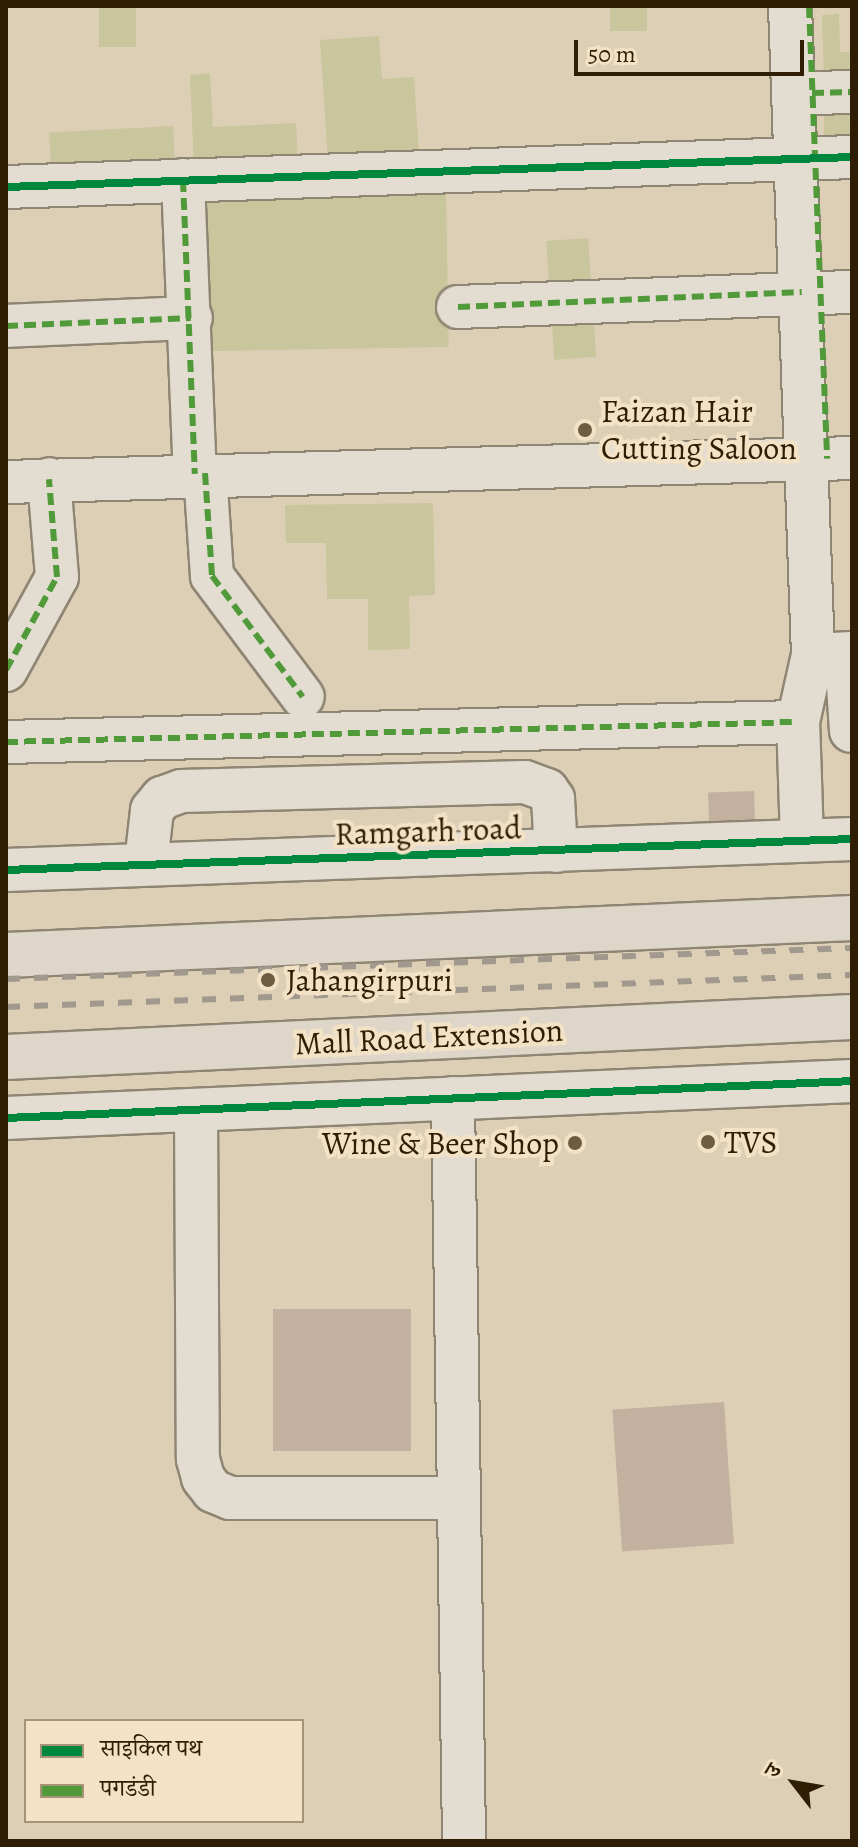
<!DOCTYPE html>
<meta charset="utf-8">
<style>
body{margin:0}
#map{position:relative;width:858px;height:1847px;overflow:hidden;background:#ddcfb6;font-family:Alegreya,"Noto Serif Devanagari",serif}
div>[style]{position:absolute}
.green>*{inset:0;background:#c9c59c;transform-origin:0 0}
.building>*{inset:0;background:#c4b09f;transform-origin:0 0}
.roads{filter:drop-shadow(2px 0 #8f8573) drop-shadow(-2px 0 #8f8573) drop-shadow(0 2px #8f8573) drop-shadow(0 -2px #8f8573)}
.minor>*{height:42px;margin:-21px;padding:0 21px;transform-origin:21px;border-radius:21px;background:#e3dcd0}
.major>*{height:44px;margin:-22px;padding:0 22px;transform-origin:22px;border-radius:22px;background:#ded6c9}
.rail>*{height:6px;margin-top:-3px;transform-origin:0;background:repeating-linear-gradient(90deg,#a1998e 0 14px,transparent 0 28px)}
.quiet>*{height:6px;margin-top:-3px;transform-origin:0;background:repeating-linear-gradient(90deg,#509a3a 0 12px,transparent 0 18px)}
.cycleway>*{height:8px;margin:-4px;padding:0 4px;transform-origin:4px;border-radius:4px;background:#00873e}
.dots>*{width:22px;height:22px;translate:-50% -50%;box-sizing:border-box;border:4px solid #f3e2c6;border-radius:50%}
span{translate:-50% -50%;white-space:nowrap;text-align:center;line-height:1.15;-webkit-text-stroke:8px #f3e2c6;paint-order:stroke}
.poi-label{font-size:32px;color:#301e04}
.left{translate:0 -50%;text-align:left}
.right{translate:-100% -50%;text-align:right}
.street-label{font-size:32px;color:#301e04}
.frame{position:absolute;inset:0;border:8px solid #301e04;pointer-events:none}
.legend{position:absolute;left:24px;top:1719px;width:280px;height:104px;box-sizing:border-box;background:#f3e2c6;border:2px solid #a59478;margin:0;padding:10px 14px;list-style:none;font-size:24px;color:#301e04}
.legend li{display:flex;align-items:center;gap:16px;height:40px}
.legend b{width:40px;border:2px solid #a59478}
.north{position:absolute;left:754px;top:1743px;width:80px;height:80px;-webkit-text-stroke:6px #f3e2c6;paint-order:stroke;rotate:301deg;font-size:22px;font-weight:700;line-height:32px;text-align:center;color:#301e04}
.north::after{content:'';display:block;margin:auto;width:28px;height:36px;background:#301e04;clip-path:polygon(50% 0,100% 100%,50% 72%,0 100%)}
.scale{position:absolute;left:574px;top:40px;width:230px;height:36px;box-sizing:border-box;border:4px solid #301e04;border-top:0;padding-left:10px;font-size:24px;line-height:28px;white-space:nowrap;color:#301e04;-webkit-text-stroke:6px #f3e2c6;paint-order:stroke}
</style>
<div id="map">
<div class="green">
<i style="left:99px;top:6px;width:37px;height:41px"></i>
<i style="left:610px;top:6px;width:37px;height:25px"></i>
<i style="clip-path:polygon(839px 14px,840px 52px,852px 52px,852px 82px,824px 84px,822px 15px)"></i>
<i style="clip-path:polygon(379px 36px,382px 79px,414px 77px,419px 154px,328px 161px,320px 40px)"></i>
<i style="clip-path:polygon(210px 73px,213px 127px,296px 123px,298px 162px,194px 168px,190px 75px)"></i>
<i style="left:852px;top:103px;width:42px;height:28px;rotate:90deg"></i>
<i style="left:173px;top:126px;width:44px;height:124px;rotate:87deg"></i>
<i style="left:446px;top:193px;width:154px;height:242px;rotate:89deg"></i>
<i style="left:588px;top:238px;width:119px;height:42px;rotate:86deg"></i>
<i style="clip-path:polygon(433px 503px,435px 595px,409px 596px,410px 649px,368px 650px,368px 599px,327px 599px,326px 543px,286px 543px,285px 505px)"></i>
</div>
<div class="building">
<i style="left:754px;top:791px;width:32px;height:46px;rotate:88deg"></i>
<i style="left:411px;top:1309px;width:142px;height:138px;rotate:90deg"></i>
<i style="left:724px;top:1402px;width:142px;height:112px;rotate:86deg"></i>
</div>
<div class="roads">
<div class="minor">
<i style="left:790px;top:6px;width:649px;rotate:87.97deg"></i>
<i style="left:813px;top:655px;width:39px;rotate:-3deg"></i>
<i style="left:812px;top:93px;width:40px;rotate:-1.4deg"></i>
<i style="left:183px;top:180px;width:294px;rotate:87.7deg"></i>
<i style="left:6px;top:187px;width:847px;rotate:-2.03deg"></i>
<i style="left:458px;top:307px;width:394px;rotate:-2.2deg"></i>
<i style="left:6px;top:326px;width:185px;rotate:-2.5deg"></i>
<i style="left:205px;top:473px;width:103px;rotate:86.1deg"></i>
<i style="left:212px;top:576px;width:151px;rotate:53.1deg"></i>
<i style="left:6px;top:482px;width:846px;rotate:-1.62deg"></i>
<i style="left:846px;top:654px;width:77px;rotate:86.3deg"></i>
<i style="left:6px;top:670px;width:106px;rotate:-61.3deg"></i>
<i style="left:57px;top:577px;width:98px;rotate:-94.7deg"></i>
<i style="left:6px;top:742px;width:792px;rotate:-1.45deg"></i>
<i style="left:802px;top:840px;width:118px;rotate:-91.9deg"></i>
<i style="left:798px;top:722px;width:69px;rotate:-77.4deg"></i>
<i style="left:146px;top:863px;width:53px;rotate:-83.5deg"></i>
<i style="left:152px;top:810px;width:16px;rotate:-50deg"></i>
<i style="left:162px;top:798px;width:20px;rotate:-20deg"></i>
<i style="left:181px;top:791px;width:344px;rotate:-1.5deg"></i>
<i style="left:525px;top:782px;width:23px;rotate:20deg"></i>
<i style="left:547px;top:790px;width:11px;rotate:56deg"></i>
<i style="left:553px;top:799px;width:52px;rotate:86.7deg"></i>
<i style="left:6px;top:870px;width:847px;rotate:-2.1deg"></i>
<i style="left:453px;top:1098px;width:743px;rotate:89.15deg"></i>
<i style="left:196px;top:1110px;width:349px;rotate:89.7deg"></i>
<i style="left:198px;top:1459px;width:20px;rotate:75deg"></i>
<i style="left:203px;top:1478px;width:16px;rotate:52deg"></i>
<i style="left:213px;top:1491px;width:18px;rotate:22deg"></i>
<i style="left:230px;top:1498px;width:229px"></i>
<i style="left:6px;top:1118px;width:847px;rotate:-2.5deg"></i>
</div>
<div class="major">
<i style="left:6px;top:955px;width:847px;rotate:-2.5deg"></i>
<i style="left:6px;top:1057px;width:847px;rotate:-2.71deg"></i>
</div>
</div>
<div class="rail">
<i style="left:6px;top:979px;width:847px;rotate:-2.1deg"></i>
<i style="left:6px;top:1007px;width:847px;rotate:-2.17deg"></i>
</div>
<div class="quiet">
<i style="left:809px;top:6px;width:453px;rotate:87.7deg"></i>
<i style="left:812px;top:93px;width:40px;rotate:-1.4deg"></i>
<i style="left:183px;top:180px;width:294px;rotate:87.7deg"></i>
<i style="left:458px;top:307px;width:344px;rotate:-2.5deg"></i>
<i style="left:6px;top:326px;width:185px;rotate:-2.5deg"></i>
<i style="left:205px;top:473px;width:103px;rotate:86.1deg"></i>
<i style="left:212px;top:576px;width:151px;rotate:53.1deg"></i>
<i style="left:6px;top:670px;width:106px;rotate:-61.3deg"></i>
<i style="left:57px;top:577px;width:98px;rotate:-94.7deg"></i>
<i style="left:6px;top:742px;width:792px;rotate:-1.45deg"></i>
</div>
<div class="cycleway">
<i style="left:6px;top:187px;width:847px;rotate:-2.03deg"></i>
<i style="left:6px;top:870px;width:847px;rotate:-2.1deg"></i>
<i style="left:6px;top:1118px;width:847px;rotate:-2.5deg"></i>
</div>
<div class="dots">
<i style="left:585px;top:430px;background:#6d5c42"></i>
<i style="left:268px;top:980px;background:#6d5c42"></i>
<i style="left:708px;top:1142px;background:#6d5c42"></i>
<i style="left:575px;top:1143px;background:#6d5c42"></i>
</div>
<div class="poi-label">
<span class="left" style="left:601px;top:430px">Faizan Hair<br>Cutting Saloon</span>
<span class="left" style="left:286px;top:980px">Jahangirpuri</span>
<span class="left" style="left:724px;top:1142px">TVS</span>
<span class="right" style="left:559px;top:1143px">Wine &amp; Beer Shop</span>
</div>
<div class="street-label">
<span style="left:428px;top:831px;rotate:-2deg">Ramgarh road</span>
<span style="left:429px;top:1037px;rotate:-3deg">Mall Road Extension</span>
</div>
<div class="frame"></div>
<ul class="legend">
<li><b style="height:10px;background:#00873e"></b>साइकिल पथ</li>
<li><b style="height:10px;background:#509a3a"></b>पगडंडी</li>
</ul>
<div class="north">उ</div>
<div class="scale">50 m</div>
</div>
